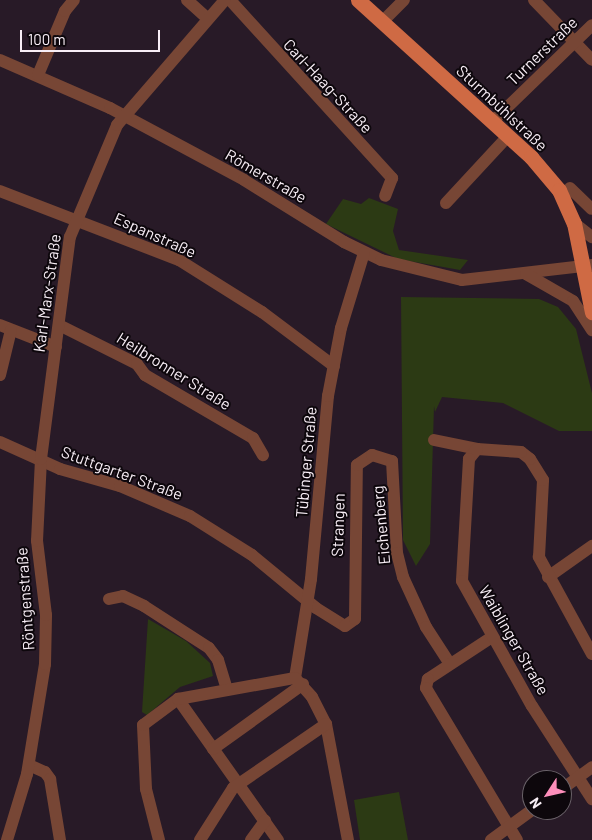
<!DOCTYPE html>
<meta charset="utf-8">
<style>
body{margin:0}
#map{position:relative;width:592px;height:840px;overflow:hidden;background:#281a27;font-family:Barlow,sans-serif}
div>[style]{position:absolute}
.green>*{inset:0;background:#2c3a14}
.minor>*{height:12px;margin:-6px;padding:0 6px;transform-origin:6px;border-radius:6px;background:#774635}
.major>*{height:15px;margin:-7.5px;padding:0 7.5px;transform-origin:7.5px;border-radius:7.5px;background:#cf6a44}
span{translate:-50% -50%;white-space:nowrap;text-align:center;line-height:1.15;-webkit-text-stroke:4px #0d070c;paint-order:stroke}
.street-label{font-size:16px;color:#f8eef6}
.north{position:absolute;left:522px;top:770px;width:50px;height:50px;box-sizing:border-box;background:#0d070c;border:1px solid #6b636a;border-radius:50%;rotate:235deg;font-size:14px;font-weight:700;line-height:20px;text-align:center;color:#f8eef6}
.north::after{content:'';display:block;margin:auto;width:18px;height:22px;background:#fe8ebb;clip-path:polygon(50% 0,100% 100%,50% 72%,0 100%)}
.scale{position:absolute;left:20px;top:30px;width:140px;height:22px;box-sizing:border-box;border:2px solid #f8eef6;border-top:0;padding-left:6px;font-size:15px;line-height:18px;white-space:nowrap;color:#f8eef6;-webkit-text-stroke:4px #0d070c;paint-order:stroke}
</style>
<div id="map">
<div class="green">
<i style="clip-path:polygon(369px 198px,398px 209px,393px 231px,399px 250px,468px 260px,460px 270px,398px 259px,326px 224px,343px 199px,361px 204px)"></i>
<i style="clip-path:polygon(401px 297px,539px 299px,558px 307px,576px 329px,592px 393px,592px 431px,559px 431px,503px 403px,442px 397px,435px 412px,434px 406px,430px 544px,416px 566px,403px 540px)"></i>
<i style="clip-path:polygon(148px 619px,186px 641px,210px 663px,213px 676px,180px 687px,147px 715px,142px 712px)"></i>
<i style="clip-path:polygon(399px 792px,408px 840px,360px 840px,354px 800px)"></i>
</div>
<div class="minor">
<i style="left:187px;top:0;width:28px;rotate:42deg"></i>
<i style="left:230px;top:0;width:241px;rotate:47.7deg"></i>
<i style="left:392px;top:178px;width:19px;rotate:111deg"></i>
<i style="left:534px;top:0;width:83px;rotate:46deg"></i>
<i style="left:382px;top:22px;width:31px;rotate:-45deg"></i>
<i style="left:0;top:60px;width:120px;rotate:23.6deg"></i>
<i style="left:110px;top:108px;width:152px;rotate:28.2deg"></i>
<i style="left:244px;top:180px;width:118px;rotate:31.8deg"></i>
<i style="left:344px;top:242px;width:41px;rotate:25.9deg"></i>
<i style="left:381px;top:260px;width:83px;rotate:13.9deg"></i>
<i style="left:462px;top:280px;width:131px;rotate:-6.6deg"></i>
<i style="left:38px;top:75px;width:69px;rotate:-67.1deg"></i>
<i style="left:65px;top:11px;width:14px;rotate:-51deg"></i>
<i style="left:492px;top:122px;width:139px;rotate:-44.1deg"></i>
<i style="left:570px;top:188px;width:30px;rotate:44deg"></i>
<i style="left:0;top:191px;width:192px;rotate:21.1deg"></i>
<i style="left:179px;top:260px;width:98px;rotate:32.1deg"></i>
<i style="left:262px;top:312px;width:90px;rotate:36.9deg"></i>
<i style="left:446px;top:203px;width:91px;rotate:-47.2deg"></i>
<i style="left:574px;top:223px;width:23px;rotate:38deg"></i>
<i style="left:526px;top:274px;width:54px;rotate:29.9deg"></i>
<i style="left:573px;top:301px;width:35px;rotate:57deg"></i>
<i style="left:0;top:325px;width:60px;rotate:21.4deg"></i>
<i style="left:59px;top:325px;width:87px;rotate:26.6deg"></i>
<i style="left:137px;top:364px;width:14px;rotate:54deg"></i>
<i style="left:145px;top:375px;width:125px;rotate:30.3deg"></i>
<i style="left:253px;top:438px;width:20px;rotate:60deg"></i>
<i style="left:0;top:375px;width:46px;rotate:-76.3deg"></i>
<i style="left:434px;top:440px;width:44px;rotate:11.8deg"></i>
<i style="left:0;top:442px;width:66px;rotate:24.2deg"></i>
<i style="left:60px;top:469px;width:62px;rotate:15.8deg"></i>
<i style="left:120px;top:486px;width:76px;rotate:23.2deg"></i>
<i style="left:190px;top:516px;width:73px;rotate:32.2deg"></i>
<i style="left:252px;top:555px;width:83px;rotate:39.6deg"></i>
<i style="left:316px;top:608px;width:34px;rotate:32deg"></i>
<i style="left:345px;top:626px;width:12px;rotate:-35deg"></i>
<i style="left:355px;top:619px;width:154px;rotate:-89.3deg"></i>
<i style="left:357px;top:465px;width:18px;rotate:-34deg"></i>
<i style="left:372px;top:455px;width:21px;rotate:17deg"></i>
<i style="left:392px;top:461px;width:92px;rotate:86.9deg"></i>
<i style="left:397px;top:553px;width:25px;rotate:76deg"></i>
<i style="left:403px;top:577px;width:55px;rotate:65.3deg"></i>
<i style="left:426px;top:627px;width:44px;rotate:57deg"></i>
<i style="left:548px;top:577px;width:54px;rotate:-35.2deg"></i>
<i style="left:109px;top:599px;width:14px;rotate:-12deg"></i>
<i style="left:123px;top:596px;width:23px;rotate:25deg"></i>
<i style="left:144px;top:606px;width:77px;rotate:32.9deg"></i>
<i style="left:209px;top:648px;width:15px;rotate:53deg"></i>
<i style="left:218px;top:660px;width:31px;rotate:73deg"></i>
<i style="left:492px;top:637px;width:77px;rotate:146.7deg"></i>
<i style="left:428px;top:679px;width:9px;rotate:103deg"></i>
<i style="left:426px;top:688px;width:177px;rotate:59.1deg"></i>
<i style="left:592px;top:654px;width:111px;rotate:-118.7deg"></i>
<i style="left:539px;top:557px;width:77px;rotate:-87deg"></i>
<i style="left:543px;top:480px;width:25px;rotate:-122deg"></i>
<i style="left:530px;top:459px;width:11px;rotate:-142deg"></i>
<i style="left:521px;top:452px;width:44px;rotate:-176.1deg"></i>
<i style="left:477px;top:449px;width:13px;rotate:129deg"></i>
<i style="left:469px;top:459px;width:122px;rotate:93.3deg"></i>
<i style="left:462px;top:581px;width:143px;rotate:60.8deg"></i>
<i style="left:532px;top:706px;width:111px;rotate:57.2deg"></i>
<i style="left:295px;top:678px;width:100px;rotate:-80.8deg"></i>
<i style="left:311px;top:579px;width:184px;rotate:-84.7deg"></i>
<i style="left:328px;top:396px;width:69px;rotate:-79.2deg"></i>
<i style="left:341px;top:328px;width:78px;rotate:-73deg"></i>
<i style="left:178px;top:699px;width:173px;rotate:54.7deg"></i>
<i style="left:213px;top:749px;width:111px;rotate:-35.8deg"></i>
<i style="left:29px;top:765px;width:17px;rotate:24deg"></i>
<i style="left:45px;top:772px;width:9px;rotate:54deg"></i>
<i style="left:50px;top:779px;width:62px;rotate:80.7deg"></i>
<i style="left:562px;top:789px;width:37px;rotate:-36deg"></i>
<i style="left:7px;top:840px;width:69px;rotate:-73.1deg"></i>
<i style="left:27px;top:774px;width:111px;rotate:-80.7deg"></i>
<i style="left:45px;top:664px;width:49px;rotate:-88.8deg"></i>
<i style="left:46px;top:615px;width:75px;rotate:-96.9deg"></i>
<i style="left:37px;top:541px;width:82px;rotate:-87.2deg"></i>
<i style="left:41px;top:459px;width:224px;rotate:-82.6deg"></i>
<i style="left:70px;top:237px;width:121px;rotate:-67.2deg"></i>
<i style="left:117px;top:125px;width:165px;rotate:-49.2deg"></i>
<i style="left:159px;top:840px;width:53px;rotate:-104.3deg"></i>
<i style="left:146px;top:789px;width:64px;rotate:-92.7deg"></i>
<i style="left:143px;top:725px;width:44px;rotate:-36.6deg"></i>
<i style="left:178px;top:699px;width:119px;rotate:-10.2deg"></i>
<i style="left:295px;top:678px;width:25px;rotate:48deg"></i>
<i style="left:312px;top:697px;width:30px;rotate:63deg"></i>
<i style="left:326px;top:724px;width:118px;rotate:79.3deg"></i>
<i style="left:200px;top:840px;width:62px;rotate:-57.6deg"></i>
<i style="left:233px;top:788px;width:113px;rotate:-34.5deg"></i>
<i style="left:251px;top:840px;width:24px;rotate:-54deg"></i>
<i style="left:491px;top:840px;width:51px;rotate:-36.2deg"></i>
</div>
<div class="major">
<i style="left:358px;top:0;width:234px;rotate:42.2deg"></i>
<i style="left:531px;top:157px;width:43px;rotate:49.7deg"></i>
<i style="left:559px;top:190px;width:36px;rotate:66deg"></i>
<i style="left:574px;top:223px;width:91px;rotate:78.6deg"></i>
</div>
<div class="street-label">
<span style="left:542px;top:51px;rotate:-44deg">Turnerstraße</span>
<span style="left:328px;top:86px;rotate:47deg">Carl-Haag-Straße</span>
<span style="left:502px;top:108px;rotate:43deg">Sturmbühlstraße</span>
<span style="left:266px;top:176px;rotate:30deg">Römerstraße</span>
<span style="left:155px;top:235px;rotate:24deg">Espanstraße</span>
<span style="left:47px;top:293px;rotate:-82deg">Karl-Marx-Straße</span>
<span style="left:174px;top:371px;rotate:32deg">Heilbronner Straße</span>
<span style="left:306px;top:462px;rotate:-85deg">Tübinger Straße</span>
<span style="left:122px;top:473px;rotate:20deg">Stuttgarter Straße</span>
<span style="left:338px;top:525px;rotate:-88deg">Strangen</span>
<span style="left:381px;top:525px;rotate:-95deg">Eichenberg</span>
<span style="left:25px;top:599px;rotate:-94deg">Röntgenstraße</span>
<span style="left:514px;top:640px;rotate:60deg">Waiblinger Straße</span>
</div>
<div class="north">N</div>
<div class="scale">100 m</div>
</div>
